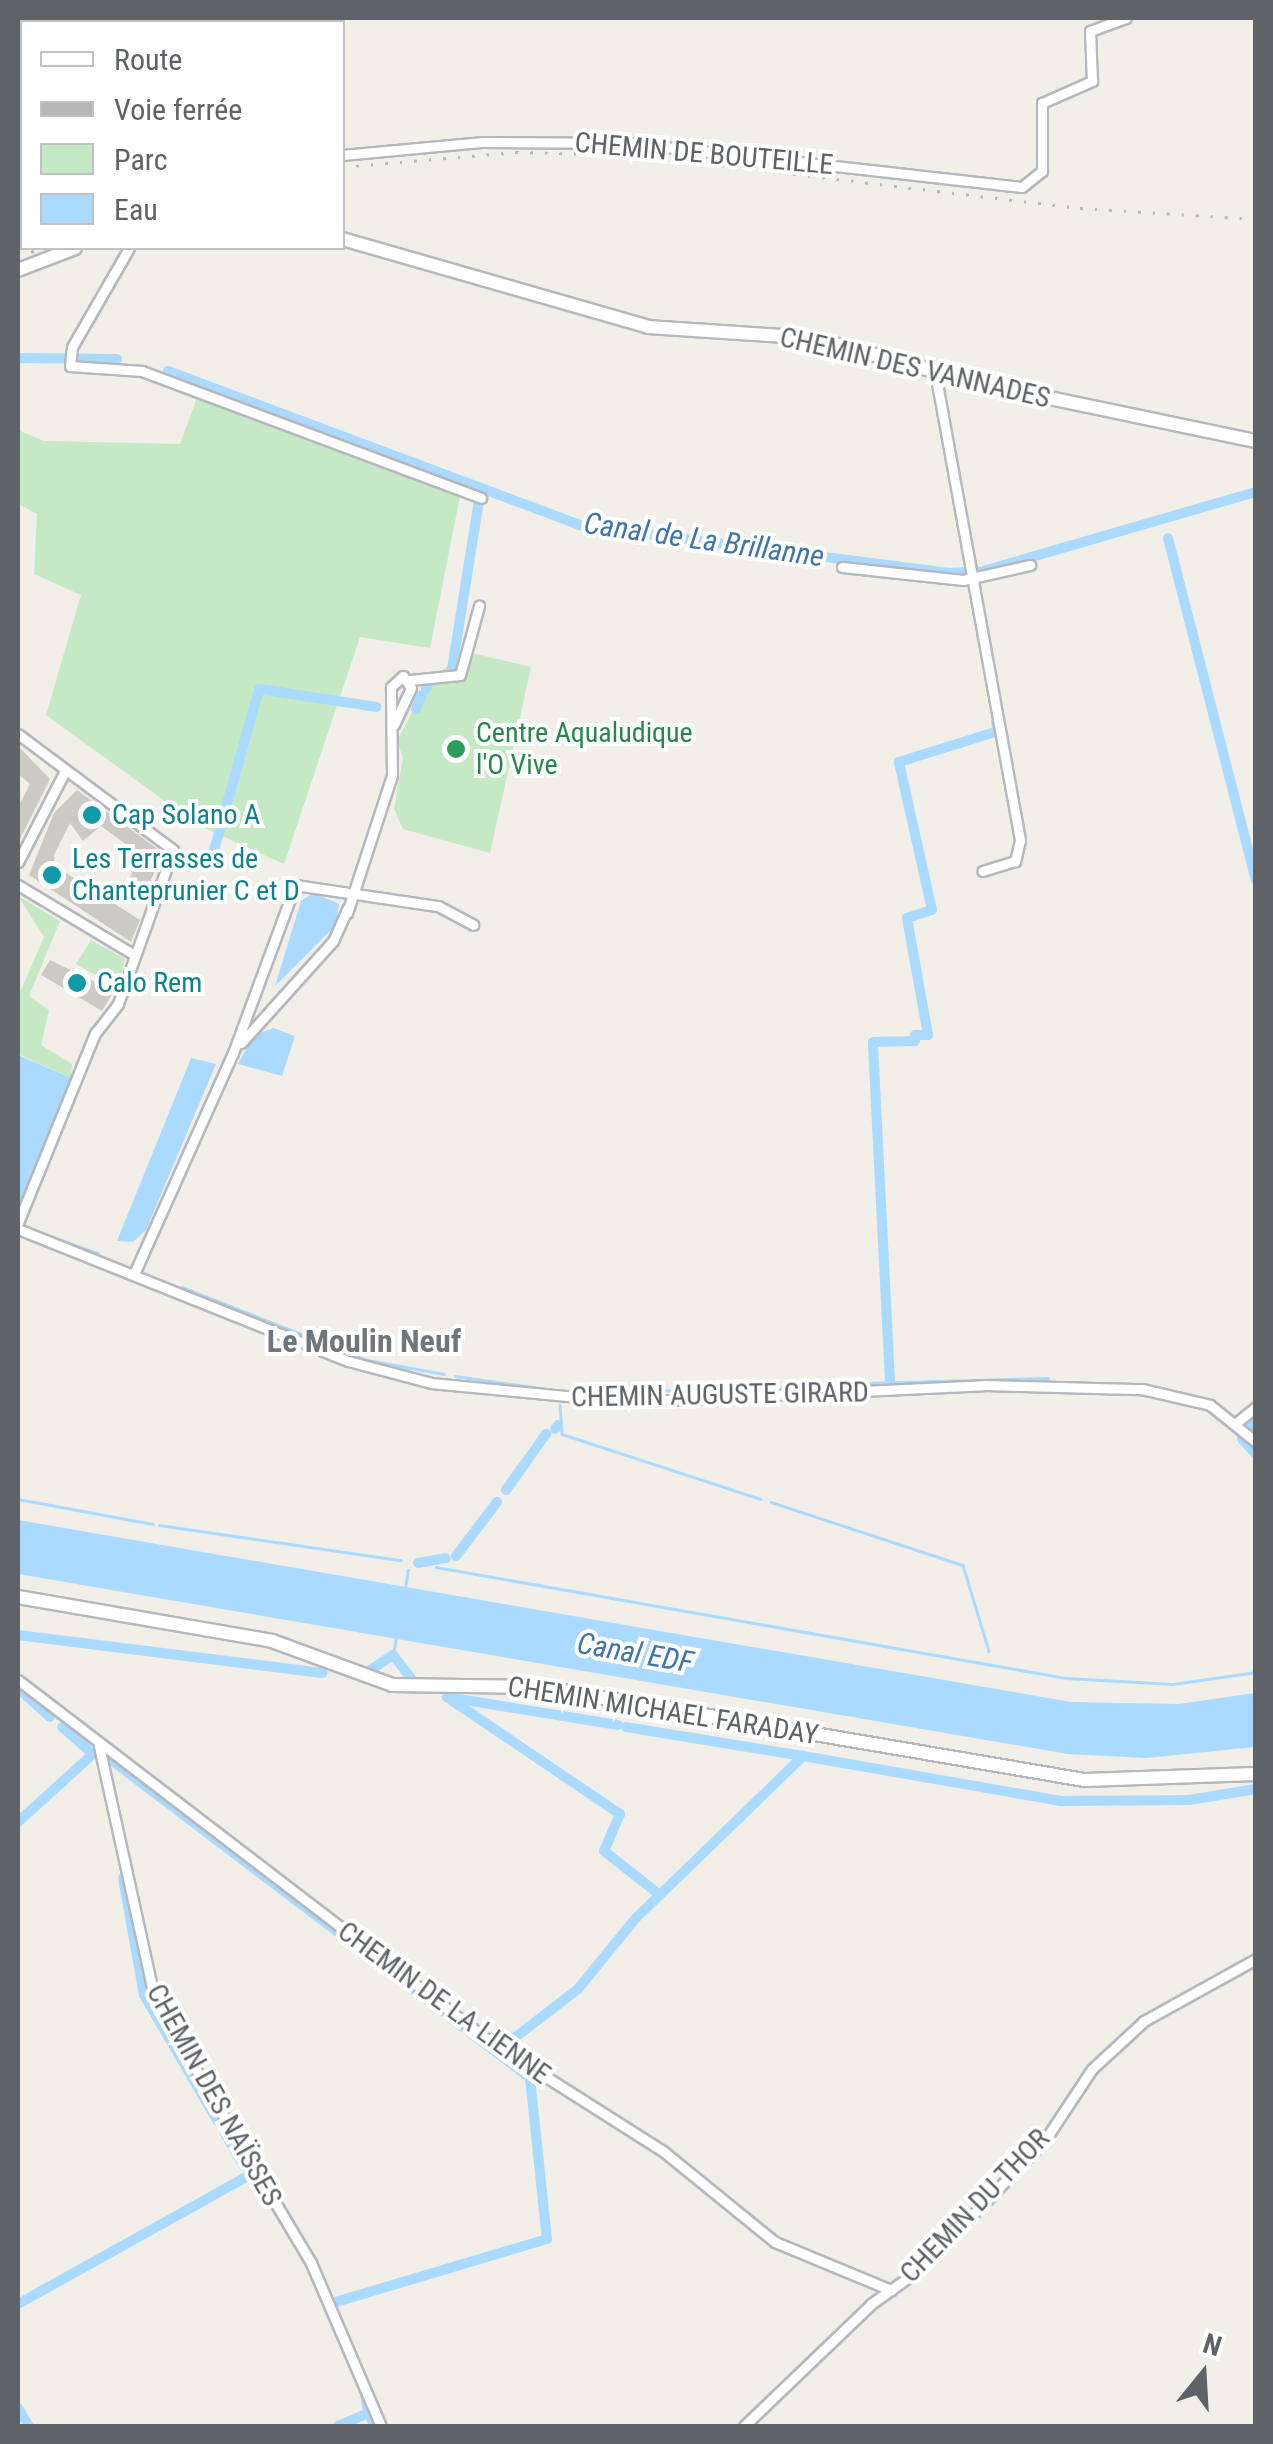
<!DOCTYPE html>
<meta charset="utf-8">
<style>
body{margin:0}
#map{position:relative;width:1273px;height:2444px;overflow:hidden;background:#f1efe8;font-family:"Roboto Condensed",sans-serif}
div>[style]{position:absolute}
.green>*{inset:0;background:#c5e8c5}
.water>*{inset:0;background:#aadaff}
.stream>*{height:2.5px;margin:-1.25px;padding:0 1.25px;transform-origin:1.25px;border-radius:1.25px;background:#aadaff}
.canal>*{height:10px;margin:-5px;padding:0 5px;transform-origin:5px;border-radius:5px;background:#aadaff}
.building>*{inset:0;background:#cccac5}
.roads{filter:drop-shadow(2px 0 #b5b8bc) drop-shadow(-2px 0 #b5b8bc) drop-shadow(0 2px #b5b8bc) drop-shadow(0 -2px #b5b8bc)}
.street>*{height:9px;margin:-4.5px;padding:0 4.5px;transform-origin:4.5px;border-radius:4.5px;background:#fff}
.secondary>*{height:12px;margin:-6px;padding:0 6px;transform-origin:6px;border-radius:6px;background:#fff}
.rail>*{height:2.5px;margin-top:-1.25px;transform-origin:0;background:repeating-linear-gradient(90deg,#b6b7b8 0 2.5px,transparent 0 14.5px)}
.dots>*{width:28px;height:28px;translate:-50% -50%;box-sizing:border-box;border:5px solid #fff;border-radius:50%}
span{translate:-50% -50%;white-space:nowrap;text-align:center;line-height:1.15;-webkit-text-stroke:8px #fff;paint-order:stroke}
.street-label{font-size:28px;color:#5f6368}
.leisure-label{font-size:28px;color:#27864d}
.left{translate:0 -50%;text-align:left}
.culture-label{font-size:28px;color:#0d838f}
.water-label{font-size:30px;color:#4174aa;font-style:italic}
.quarter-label{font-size:32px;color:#70757a;font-weight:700}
.frame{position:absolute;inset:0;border:20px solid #5f6368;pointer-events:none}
.legend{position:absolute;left:20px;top:20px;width:325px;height:230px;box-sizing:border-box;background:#fff;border:2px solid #bfc1c3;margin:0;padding:12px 18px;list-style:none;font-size:30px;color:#5f6368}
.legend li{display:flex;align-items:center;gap:20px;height:50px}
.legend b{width:50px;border:2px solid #bfc1c3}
.north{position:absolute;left:1153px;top:2324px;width:100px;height:100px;-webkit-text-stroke:8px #fff;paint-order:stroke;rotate:18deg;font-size:28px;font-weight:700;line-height:40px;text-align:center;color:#5f6368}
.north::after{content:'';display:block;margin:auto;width:35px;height:45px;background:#5f6368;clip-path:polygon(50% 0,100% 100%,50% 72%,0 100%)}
</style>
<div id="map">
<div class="green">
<i style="clip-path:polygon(198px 395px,460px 496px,430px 648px,360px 637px,284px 864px,198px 825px,46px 715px,81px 595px,34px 574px,37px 514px,18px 504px,18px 430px,44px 441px,180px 444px)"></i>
<i style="clip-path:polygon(467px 652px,531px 667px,490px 853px,403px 829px,394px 809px,403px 758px,397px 741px,429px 680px)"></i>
<i style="clip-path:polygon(18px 896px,60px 921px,29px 996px,49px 1010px,41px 1045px,72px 1064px,71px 1078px,18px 1054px,18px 997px,44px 937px)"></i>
<i style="clip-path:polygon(91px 940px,125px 959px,118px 988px,76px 964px)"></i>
</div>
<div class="water">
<i style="clip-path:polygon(313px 893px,339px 904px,336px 925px,275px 986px,301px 901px)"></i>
<i style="clip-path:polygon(273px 1028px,295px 1036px,282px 1076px,238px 1064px,253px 1036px)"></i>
<i style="clip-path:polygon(18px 1055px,71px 1078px,18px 1210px)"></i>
<i style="clip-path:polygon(191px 1058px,216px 1064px,146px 1230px,133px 1242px,117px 1241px)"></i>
<i style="clip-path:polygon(18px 1520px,1071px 1702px,1179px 1704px,1255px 1693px,1255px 1747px,1146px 1758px,1068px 1754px,18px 1574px)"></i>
</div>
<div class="stream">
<i style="left:27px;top:1228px;width:75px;rotate:19.4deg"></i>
<i style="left:182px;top:1287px;width:199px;rotate:21.5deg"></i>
<i style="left:367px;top:1360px;width:78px;rotate:10.3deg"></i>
<i style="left:455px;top:1376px;width:108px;rotate:8deg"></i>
<i style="left:562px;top:1391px;width:191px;rotate:-0.3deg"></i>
<i style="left:867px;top:1383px;width:181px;rotate:-1.6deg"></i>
<i style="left:767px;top:1389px;width:83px;rotate:-3.4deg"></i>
<i style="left:560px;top:1405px;width:29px;rotate:86deg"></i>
<i style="left:562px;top:1434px;width:209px;rotate:18.1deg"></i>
<i style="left:18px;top:1499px;width:137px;rotate:10.5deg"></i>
<i style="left:771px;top:1502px;width:202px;rotate:18.2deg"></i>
<i style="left:963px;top:1565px;width:90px;rotate:73.2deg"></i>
<i style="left:159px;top:1525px;width:244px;rotate:8.3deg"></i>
<i style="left:436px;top:1567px;width:640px;rotate:9.99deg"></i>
<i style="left:1066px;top:1678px;width:107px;rotate:3.2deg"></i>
<i style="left:1173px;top:1684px;width:84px;rotate:-8.2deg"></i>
<i style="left:405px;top:1588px;width:18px;rotate:-81deg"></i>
<i style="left:393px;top:1655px;width:19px;rotate:-81deg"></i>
</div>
<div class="canal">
<i style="left:18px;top:358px;width:99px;rotate:0.6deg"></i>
<i style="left:168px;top:371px;width:439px;rotate:20.5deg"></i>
<i style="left:579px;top:525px;width:371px;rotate:7.4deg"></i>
<i style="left:947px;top:573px;width:33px;rotate:-2deg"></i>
<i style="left:980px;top:572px;width:287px;rotate:-16.2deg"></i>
<i style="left:1168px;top:538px;width:353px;rotate:75.6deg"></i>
<i style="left:452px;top:669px;width:170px;rotate:-80.9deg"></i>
<i style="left:426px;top:689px;width:7px;rotate:-63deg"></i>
<i style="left:416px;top:709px;width:15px;rotate:-67deg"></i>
<i style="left:213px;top:854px;width:171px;rotate:-74.4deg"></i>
<i style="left:259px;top:689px;width:119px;rotate:8.7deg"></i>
<i style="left:915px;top:1035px;width:13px"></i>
<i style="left:928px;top:1035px;width:119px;rotate:-100.2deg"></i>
<i style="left:907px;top:918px;width:26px;rotate:-18deg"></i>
<i style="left:932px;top:910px;width:152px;rotate:-102.6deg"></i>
<i style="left:899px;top:762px;width:104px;rotate:-17.4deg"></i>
<i style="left:998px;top:731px;width:9px;rotate:-103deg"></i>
<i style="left:890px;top:1381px;width:339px;rotate:-92.9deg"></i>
<i style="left:873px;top:1042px;width:42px;rotate:-1.4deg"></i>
<i style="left:1256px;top:1415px;width:11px;rotate:142deg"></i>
<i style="left:1247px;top:1422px;width:13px;rotate:45deg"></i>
<i style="left:555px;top:1429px;width:5px;rotate:-53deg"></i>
<i style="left:1242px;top:1439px;width:21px;rotate:47deg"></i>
<i style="left:506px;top:1490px;width:69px;rotate:-54.5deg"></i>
<i style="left:456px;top:1556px;width:68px;rotate:-52.8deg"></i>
<i style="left:418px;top:1563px;width:28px;rotate:-10deg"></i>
<i style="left:18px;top:1635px;width:307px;rotate:7.1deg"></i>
<i style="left:369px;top:1671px;width:29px;rotate:-34deg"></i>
<i style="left:393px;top:1655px;width:29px;rotate:52deg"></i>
<i style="left:18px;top:1688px;width:43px;rotate:42.2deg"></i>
<i style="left:447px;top:1697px;width:209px;rotate:34.1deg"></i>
<i style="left:620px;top:1814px;width:40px;rotate:113.4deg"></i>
<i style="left:604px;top:1851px;width:71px;rotate:38.2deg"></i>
<i style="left:447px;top:1697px;width:173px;rotate:9.3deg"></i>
<i style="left:106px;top:1756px;width:532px;rotate:37.21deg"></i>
<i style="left:530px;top:2078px;width:162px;rotate:84deg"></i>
<i style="left:547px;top:2239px;width:220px;rotate:163.4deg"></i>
<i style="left:803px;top:1756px;width:263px;rotate:9.9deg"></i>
<i style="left:1062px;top:1801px;width:127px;rotate:-0.5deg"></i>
<i style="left:1189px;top:1800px;width:68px;rotate:-9.3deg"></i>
<i style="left:18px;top:1822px;width:101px;rotate:-42.2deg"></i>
<i style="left:93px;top:1754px;width:41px;rotate:-138.9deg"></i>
<i style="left:123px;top:1878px;width:119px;rotate:79.8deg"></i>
<i style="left:144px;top:1995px;width:145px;rotate:59.7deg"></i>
<i style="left:504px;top:2046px;width:93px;rotate:-37.6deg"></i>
<i style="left:578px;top:1989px;width:92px;rotate:-50.8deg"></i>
<i style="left:636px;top:1918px;width:233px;rotate:-44.1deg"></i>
<i style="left:803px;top:1756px;width:179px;rotate:-170.7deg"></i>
<i style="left:225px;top:2133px;width:38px;rotate:60deg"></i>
<i style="left:18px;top:2304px;width:265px;rotate:-29.1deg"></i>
<i style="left:18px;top:2408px;width:21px;rotate:59deg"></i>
<i style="left:368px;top:2413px;width:15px;rotate:62deg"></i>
<i style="left:338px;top:2426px;width:33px;rotate:-23deg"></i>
<i style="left:368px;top:2413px;width:20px;rotate:-99deg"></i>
</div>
<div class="building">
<i style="clip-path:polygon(18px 746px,50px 779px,18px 843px,18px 807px,30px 784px,18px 774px)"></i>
<i style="clip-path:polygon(77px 790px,163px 853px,142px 900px,123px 889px,142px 856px,101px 826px,83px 841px,70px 823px,54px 855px,55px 866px,140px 920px,131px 942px,29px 875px,54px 813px)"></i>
<i style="clip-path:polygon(50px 960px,114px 991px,102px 1011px,41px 975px)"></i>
</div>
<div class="roads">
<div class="street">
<i style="left:75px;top:22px;width:4px;rotate:-63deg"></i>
<i style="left:18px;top:76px;width:6px;rotate:-45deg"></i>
<i style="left:18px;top:131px;width:5px;rotate:37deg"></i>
<i style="left:342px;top:155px;width:142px;rotate:-5.3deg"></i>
<i style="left:483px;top:142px;width:147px;rotate:0.4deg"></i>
<i style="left:630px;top:143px;width:394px;rotate:6.4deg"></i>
<i style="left:1022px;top:187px;width:26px;rotate:-39deg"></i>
<i style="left:1042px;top:171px;width:68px;rotate:-90deg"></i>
<i style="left:1042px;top:103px;width:55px;rotate:-23.7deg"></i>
<i style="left:1092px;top:81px;width:50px;rotate:-92.3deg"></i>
<i style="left:1090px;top:31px;width:38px;rotate:-20deg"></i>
<i style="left:129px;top:248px;width:114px;rotate:119.9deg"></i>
<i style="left:72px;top:347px;width:19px;rotate:96deg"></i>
<i style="left:70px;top:366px;width:72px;rotate:4deg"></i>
<i style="left:142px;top:371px;width:362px;rotate:20.5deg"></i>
<i style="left:935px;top:372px;width:476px;rotate:79.7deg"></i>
<i style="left:1020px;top:840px;width:22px;rotate:103deg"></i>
<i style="left:1015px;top:861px;width:34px;rotate:163deg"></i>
<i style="left:842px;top:567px;width:122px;rotate:6.1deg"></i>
<i style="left:963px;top:580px;width:69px;rotate:-12.6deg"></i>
<i style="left:410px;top:680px;width:50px;rotate:-5.7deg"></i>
<i style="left:460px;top:675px;width:72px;rotate:-74.6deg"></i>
<i style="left:18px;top:734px;width:194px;rotate:36.8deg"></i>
<i style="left:173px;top:850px;width:164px;rotate:109.7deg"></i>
<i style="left:118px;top:1004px;width:37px;rotate:128deg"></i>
<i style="left:95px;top:1033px;width:205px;rotate:112.1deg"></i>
<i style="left:18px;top:862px;width:100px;rotate:-62.7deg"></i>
<i style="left:18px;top:885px;width:134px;rotate:31deg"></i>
<i style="left:347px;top:913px;width:145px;rotate:-71.9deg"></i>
<i style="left:392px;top:775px;width:88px;rotate:-90.7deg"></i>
<i style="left:391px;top:687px;width:16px;rotate:-43deg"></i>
<i style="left:403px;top:676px;width:14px;rotate:56deg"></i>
<i style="left:411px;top:688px;width:40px;rotate:115deg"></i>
<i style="left:241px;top:1043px;width:137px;rotate:-48deg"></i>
<i style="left:333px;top:941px;width:36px;rotate:-66deg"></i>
<i style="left:18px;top:1229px;width:355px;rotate:21.8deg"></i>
<i style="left:348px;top:1361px;width:86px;rotate:14.8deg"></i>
<i style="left:431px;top:1383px;width:197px;rotate:5.5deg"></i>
<i style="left:627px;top:1402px;width:357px;rotate:-2.7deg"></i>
<i style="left:984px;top:1385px;width:158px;rotate:1.5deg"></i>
<i style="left:1142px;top:1389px;width:70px;rotate:13.2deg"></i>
<i style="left:1210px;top:1405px;width:59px;rotate:38.8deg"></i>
<i style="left:134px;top:1274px;width:242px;rotate:-65.9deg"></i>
<i style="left:233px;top:1053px;width:179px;rotate:-69.7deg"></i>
<i style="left:295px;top:885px;width:145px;rotate:8.4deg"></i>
<i style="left:438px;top:906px;width:40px;rotate:28deg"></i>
<i style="left:1236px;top:1423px;width:26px;rotate:-39deg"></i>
<i style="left:18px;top:1680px;width:592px;rotate:37.45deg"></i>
<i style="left:488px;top:2040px;width:207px;rotate:32.4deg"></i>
<i style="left:663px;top:2151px;width:144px;rotate:39.1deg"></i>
<i style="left:775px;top:2242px;width:126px;rotate:22.5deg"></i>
<i style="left:99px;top:1746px;width:261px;rotate:77.6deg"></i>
<i style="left:155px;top:2001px;width:305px;rotate:59.2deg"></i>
<i style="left:311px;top:2263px;width:177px;rotate:66.8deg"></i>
<i style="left:744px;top:2426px;width:176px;rotate:-43.8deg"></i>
<i style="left:871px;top:2304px;width:60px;rotate:-35.5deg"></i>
<i style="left:920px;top:2269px;width:180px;rotate:-45.9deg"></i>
<i style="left:1045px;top:2140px;width:85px;rotate:-56.5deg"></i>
<i style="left:1092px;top:2069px;width:71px;rotate:-42.7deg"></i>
<i style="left:1144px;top:2021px;width:128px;rotate:-29deg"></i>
</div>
<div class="secondary">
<i style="left:342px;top:239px;width:318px;rotate:16deg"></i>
<i style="left:648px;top:327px;width:164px;rotate:3.8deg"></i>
<i style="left:812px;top:338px;width:177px;rotate:15.1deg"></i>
<i style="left:983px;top:384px;width:279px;rotate:11.8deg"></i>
<i style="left:18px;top:270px;width:61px;rotate:-21.1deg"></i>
<i style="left:18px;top:1597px;width:258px;rotate:9.8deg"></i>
<i style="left:272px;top:1641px;width:128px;rotate:20.1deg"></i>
<i style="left:392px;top:1685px;width:147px;rotate:0.8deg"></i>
<i style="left:539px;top:1687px;width:553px;rotate:9.68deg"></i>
<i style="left:1084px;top:1780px;width:172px;rotate:-2deg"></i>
</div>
</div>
<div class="rail">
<i style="left:342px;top:167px;width:175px;rotate:-4.9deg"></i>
<i style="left:516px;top:152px;width:119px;rotate:1.4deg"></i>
<i style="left:635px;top:155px;width:448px;rotate:6.8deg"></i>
<i style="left:1080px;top:208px;width:176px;rotate:3.6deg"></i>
<i style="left:18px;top:257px;width:25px;rotate:-21deg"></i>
</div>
<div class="dots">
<i style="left:456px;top:749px;background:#2e9e5b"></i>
<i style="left:92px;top:815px;background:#0f9aa8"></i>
<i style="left:52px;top:875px;background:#0f9aa8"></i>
<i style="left:77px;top:983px;background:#0f9aa8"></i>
</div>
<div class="street-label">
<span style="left:704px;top:154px;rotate:5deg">CHEMIN DE BOUTEILLE</span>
<span style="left:915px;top:368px;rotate:13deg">CHEMIN DES VANNADES</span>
<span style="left:720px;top:1395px;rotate:-1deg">CHEMIN AUGUSTE GIRARD</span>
<span style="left:663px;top:1711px;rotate:9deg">CHEMIN MICHAEL FARADAY</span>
<span style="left:444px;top:2003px;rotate:36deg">CHEMIN DE LA LIENNE</span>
<span style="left:214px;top:2095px;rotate:61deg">CHEMIN DES NAÏSSES</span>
<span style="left:975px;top:2206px;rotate:-46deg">CHEMIN DU THOR</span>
</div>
<div class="leisure-label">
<span class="left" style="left:476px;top:749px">Centre Aqualudique<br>l'O Vive</span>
</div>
<div class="culture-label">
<span class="left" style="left:112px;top:815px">Cap Solano A</span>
<span class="left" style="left:72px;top:875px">Les Terrasses de<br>Chanteprunier C et D</span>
<span class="left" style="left:97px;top:983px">Calo Rem</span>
</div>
<div class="water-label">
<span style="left:704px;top:540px;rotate:8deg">Canal de La Brillanne</span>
<span style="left:635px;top:1653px;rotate:10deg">Canal EDF</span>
</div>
<div class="quarter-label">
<span style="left:364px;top:1341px">Le Moulin Neuf</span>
</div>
<div class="frame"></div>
<ul class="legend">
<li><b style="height:12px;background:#fff"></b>Route</li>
<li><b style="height:12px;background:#b6b7b8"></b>Voie ferrée</li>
<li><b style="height:28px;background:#c5e8c5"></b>Parc</li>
<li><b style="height:28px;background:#aadaff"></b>Eau</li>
</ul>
<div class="north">N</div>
</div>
